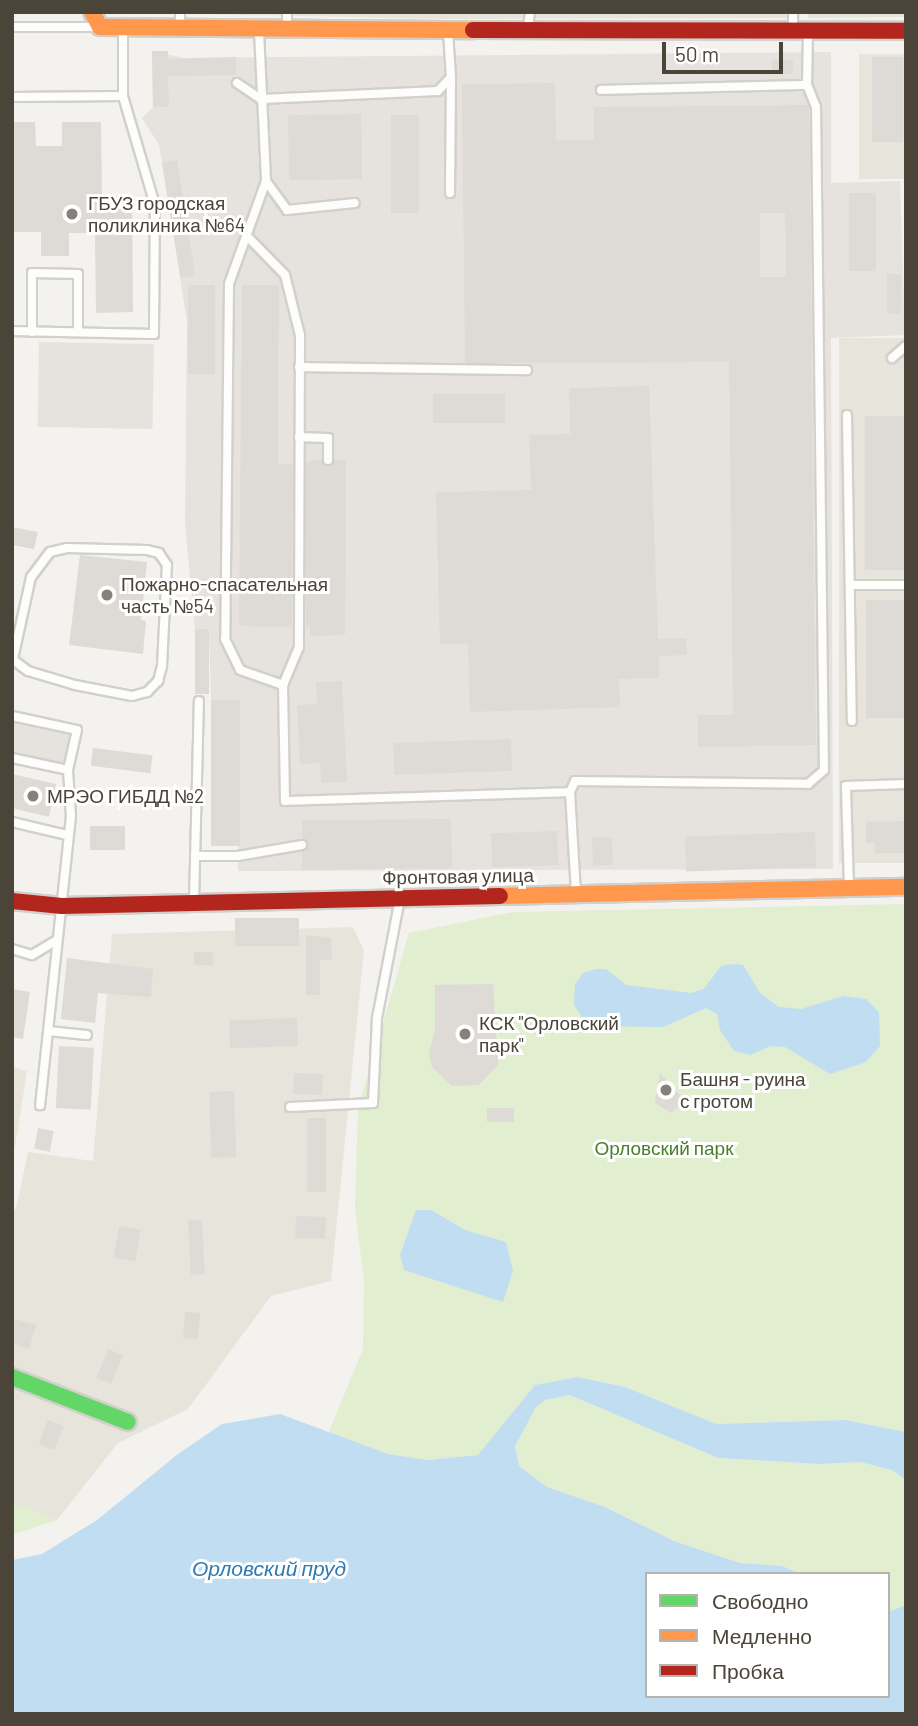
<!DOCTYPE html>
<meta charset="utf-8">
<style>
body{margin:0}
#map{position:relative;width:918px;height:1726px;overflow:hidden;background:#f4f2ee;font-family:Barlow,sans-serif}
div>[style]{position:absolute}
.residential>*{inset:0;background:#e7e4dc;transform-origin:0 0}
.industrial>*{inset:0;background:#e6e2de}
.education>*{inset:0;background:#eae5da}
.green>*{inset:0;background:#e1eecf}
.parking>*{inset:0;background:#e6e3df;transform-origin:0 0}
.water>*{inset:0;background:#c0ddf1}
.building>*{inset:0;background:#dedbd6;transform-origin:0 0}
.roads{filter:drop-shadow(2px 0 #d2d0cb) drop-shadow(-2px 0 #d2d0cb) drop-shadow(0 2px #d2d0cb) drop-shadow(0 -2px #d2d0cb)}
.lane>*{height:8px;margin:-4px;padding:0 4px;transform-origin:4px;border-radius:4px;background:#fdfdfc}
.fast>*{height:16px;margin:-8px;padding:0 8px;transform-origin:8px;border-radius:8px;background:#63d668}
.slow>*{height:16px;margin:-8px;padding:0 8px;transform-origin:8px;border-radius:8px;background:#ff974d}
.jam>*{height:16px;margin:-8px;padding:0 8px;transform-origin:8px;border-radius:8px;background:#b3261e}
.dots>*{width:19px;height:19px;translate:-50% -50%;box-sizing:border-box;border:4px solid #fff;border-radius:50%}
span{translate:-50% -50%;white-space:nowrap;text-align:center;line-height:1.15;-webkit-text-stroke:6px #fff;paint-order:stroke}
.poi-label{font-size:19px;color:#4b4439}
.left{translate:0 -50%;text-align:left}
.street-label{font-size:19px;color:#4b4439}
.park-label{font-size:19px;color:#4a7f2a}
.water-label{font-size:21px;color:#2e7ab2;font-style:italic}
.frame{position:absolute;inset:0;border:14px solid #4b4439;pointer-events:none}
.legend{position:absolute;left:645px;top:1572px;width:245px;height:126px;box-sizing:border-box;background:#fff;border:2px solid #b7b4b0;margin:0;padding:9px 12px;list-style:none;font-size:21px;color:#4b4439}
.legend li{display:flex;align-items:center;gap:14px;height:35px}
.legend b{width:35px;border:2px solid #b7b4b0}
.scale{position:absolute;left:662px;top:42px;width:121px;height:32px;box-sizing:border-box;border:4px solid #4b4439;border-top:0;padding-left:9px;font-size:21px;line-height:24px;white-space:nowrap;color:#4b4439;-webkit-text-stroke:5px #fff;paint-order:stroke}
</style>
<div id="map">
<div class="residential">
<i style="clip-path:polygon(100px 12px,800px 12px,800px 18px,445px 19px)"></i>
<i style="clip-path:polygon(808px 12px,906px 12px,906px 17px,808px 18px)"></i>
<i style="left:859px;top:54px;width:47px;height:125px"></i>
<i style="left:906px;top:338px;width:525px;height:67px;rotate:90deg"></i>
<i style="clip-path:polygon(353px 927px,364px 950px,331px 1281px,271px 1296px,188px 1409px,118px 1443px,57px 1520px,12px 1503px,12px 1209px,16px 1209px,28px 1152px,93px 1161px,112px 934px)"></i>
</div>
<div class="industrial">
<i style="clip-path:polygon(152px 51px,184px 58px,831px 52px,831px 183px,900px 181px,905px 335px,831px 338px,833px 869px,238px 871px,240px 700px,211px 700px,209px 630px,195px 629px,185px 524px,187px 321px,159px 145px,142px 118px,153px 107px)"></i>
</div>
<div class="education">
<i style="clip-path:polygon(12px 1067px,27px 1071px,12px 1166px)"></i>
</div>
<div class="green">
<i style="clip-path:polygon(906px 904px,906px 1432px,845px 1420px,716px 1424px,625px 1387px,578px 1377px,535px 1385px,479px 1455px,428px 1460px,388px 1454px,328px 1434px,363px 1349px,364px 1282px,355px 1208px,358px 1108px,409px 933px,513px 912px)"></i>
<i style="clip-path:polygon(570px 1395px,718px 1458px,820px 1464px,860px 1462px,892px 1470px,906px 1480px,906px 1605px,888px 1612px,888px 1574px,801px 1574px,782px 1566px,740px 1563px,674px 1541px,605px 1507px,547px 1487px,519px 1466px,515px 1446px,536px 1407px,544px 1400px)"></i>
<i style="clip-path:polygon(12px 1503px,57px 1520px,12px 1535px)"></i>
</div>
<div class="parking">
<i style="left:39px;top:342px;width:115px;height:85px;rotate:1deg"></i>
<i style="left:12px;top:716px;width:66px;height:42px;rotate:12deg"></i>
</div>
<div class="water">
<i style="clip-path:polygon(733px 964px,743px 965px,760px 993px,779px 1007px,801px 1009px,844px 996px,866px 999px,879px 1012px,880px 1046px,866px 1062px,830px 1074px,785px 1047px,771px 1046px,750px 1055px,734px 1051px,720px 1030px,717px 1014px,706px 1008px,663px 1027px,588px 1026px,574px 1005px,575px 984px,583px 973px,596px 969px,606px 969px,626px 985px,691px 993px,704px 989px,721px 966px)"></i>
<i style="clip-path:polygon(416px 1210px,431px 1210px,465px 1230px,506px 1242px,513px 1271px,503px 1302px,404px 1270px,400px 1255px)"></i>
<i style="clip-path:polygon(578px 1377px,625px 1387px,716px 1424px,845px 1420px,906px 1432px,906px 1480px,892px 1470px,860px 1462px,820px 1464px,718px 1458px,570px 1395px,545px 1400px,536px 1407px,515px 1446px,519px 1466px,547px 1487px,605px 1507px,674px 1541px,740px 1563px,782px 1566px,801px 1574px,647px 1574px,647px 1696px,888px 1696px,888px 1612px,906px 1605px,906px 1714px,12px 1714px,12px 1560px,42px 1554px,97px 1520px,178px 1454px,222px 1424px,280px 1414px,388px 1454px,428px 1460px,478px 1455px,535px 1385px)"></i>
</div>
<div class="building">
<i style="clip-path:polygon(152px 51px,168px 51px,168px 59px,236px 57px,236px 75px,168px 76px,169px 107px,153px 107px)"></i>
<i style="left:872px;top:57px;width:31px;height:85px"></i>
<i style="left:772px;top:60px;width:21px;height:14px"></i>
<i style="clip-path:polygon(evenodd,555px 83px,556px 140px,594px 140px,594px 107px,808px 105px,809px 108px,816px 745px,698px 747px,698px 715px,733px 715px,729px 362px,465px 363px,462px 84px,555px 83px,760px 213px,785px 213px,786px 277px,760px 277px,760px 213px)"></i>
<i style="left:361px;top:114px;width:65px;height:73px;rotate:89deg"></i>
<i style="left:391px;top:115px;width:28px;height:98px"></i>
<i style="clip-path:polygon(12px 122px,35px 122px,36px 146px,62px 146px,62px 122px,101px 122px,102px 196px,132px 196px,133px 312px,96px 313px,95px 233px,69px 233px,69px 256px,41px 256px,41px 232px,12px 232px)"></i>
<i style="left:177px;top:160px;width:117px;height:15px;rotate:81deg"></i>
<i style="left:849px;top:193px;width:27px;height:78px"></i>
<i style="left:887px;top:274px;width:14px;height:40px"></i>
<i style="left:188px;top:285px;width:27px;height:89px"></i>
<i style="clip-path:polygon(242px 285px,279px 285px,278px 464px,293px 464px,292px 627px,239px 626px)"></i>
<i style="clip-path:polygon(649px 386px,658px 639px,686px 638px,687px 655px,659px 656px,659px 678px,619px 679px,620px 707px,470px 712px,468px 644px,440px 644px,436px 492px,531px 490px,529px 435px,570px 434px,569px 388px)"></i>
<i style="left:505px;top:394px;width:29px;height:72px;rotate:90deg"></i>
<i style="left:865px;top:416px;width:41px;height:154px"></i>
<i style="clip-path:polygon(311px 460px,321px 460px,327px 466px,335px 460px,346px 460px,345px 635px,310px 636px,310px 627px,306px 627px,306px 464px)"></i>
<i style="clip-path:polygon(12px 527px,38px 532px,34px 549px,12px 545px)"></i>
<i style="clip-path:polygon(80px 555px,147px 562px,141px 620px,146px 621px,143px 654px,69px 645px)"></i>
<i style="left:906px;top:600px;width:118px;height:40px;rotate:90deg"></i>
<i style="left:195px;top:629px;width:14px;height:65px"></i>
<i style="clip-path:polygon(342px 681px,347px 782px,321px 783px,320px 763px,300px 764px,297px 705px,317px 704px,316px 682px)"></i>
<i style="left:211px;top:700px;width:29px;height:146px"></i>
<i style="left:511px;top:739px;width:32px;height:118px;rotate:88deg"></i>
<i style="left:93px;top:748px;width:60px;height:18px;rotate:7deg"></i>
<i style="clip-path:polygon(12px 774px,56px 784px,49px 817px,12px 808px)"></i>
<i style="clip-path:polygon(451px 819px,452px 868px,302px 870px,302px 852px,308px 845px,302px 839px,302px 820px)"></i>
<i style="clip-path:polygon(906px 821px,906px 853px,875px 853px,875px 843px,866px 843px,866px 822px)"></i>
<i style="left:90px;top:826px;width:35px;height:24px"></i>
<i style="left:557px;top:831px;width:34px;height:66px;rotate:88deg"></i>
<i style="left:815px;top:832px;width:35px;height:130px;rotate:88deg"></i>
<i style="left:612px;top:837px;width:28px;height:20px;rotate:88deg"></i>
<i style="left:299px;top:918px;width:28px;height:64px;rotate:90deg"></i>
<i style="clip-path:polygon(306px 935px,331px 938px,332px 959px,320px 960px,320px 995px,306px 995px)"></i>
<i style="left:194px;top:952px;width:19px;height:13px"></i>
<i style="clip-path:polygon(67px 958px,153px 969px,151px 997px,98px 993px,95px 1023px,61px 1019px)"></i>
<i style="clip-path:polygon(493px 984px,498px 1065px,479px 1085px,452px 1086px,432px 1067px,429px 1053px,435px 1030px,435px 985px)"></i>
<i style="clip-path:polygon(12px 989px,30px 992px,23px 1039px,12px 1037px)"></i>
<i style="left:297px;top:1018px;width:28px;height:68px;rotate:88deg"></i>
<i style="left:59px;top:1046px;width:35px;height:62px;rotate:3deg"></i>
<i style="left:294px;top:1073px;width:29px;height:21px;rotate:2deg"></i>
<i style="clip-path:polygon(660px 1073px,685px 1101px,671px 1113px,655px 1103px)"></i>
<i style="left:234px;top:1091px;width:66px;height:25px;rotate:88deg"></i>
<i style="left:487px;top:1108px;width:27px;height:14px"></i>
<i style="left:307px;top:1118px;width:19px;height:74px"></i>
<i style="left:38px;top:1128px;width:16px;height:21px;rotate:11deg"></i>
<i style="left:296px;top:1216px;width:30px;height:22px;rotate:2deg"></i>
<i style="left:202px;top:1220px;width:54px;height:14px;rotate:87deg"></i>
<i style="left:119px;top:1226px;width:22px;height:32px;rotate:10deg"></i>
<i style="left:185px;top:1312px;width:15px;height:26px;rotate:4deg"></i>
<i style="clip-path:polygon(15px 1319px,36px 1325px,29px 1349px,12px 1343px)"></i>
<i style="left:108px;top:1349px;width:16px;height:31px;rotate:22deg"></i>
<i style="left:48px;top:1420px;width:17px;height:26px;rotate:21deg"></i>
</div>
<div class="roads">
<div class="lane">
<i style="left:793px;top:12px;width:16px;rotate:90deg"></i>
<i style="left:12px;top:27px;width:85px"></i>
<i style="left:528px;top:28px;width:16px;rotate:-83deg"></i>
<i style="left:180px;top:30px;width:18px;rotate:-90deg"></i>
<i style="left:287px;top:30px;width:18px;rotate:-90deg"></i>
<i style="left:259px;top:31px;width:150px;rotate:87.3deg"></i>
<i style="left:266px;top:181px;width:36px;rotate:54deg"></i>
<i style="left:287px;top:210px;width:68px;rotate:-5.9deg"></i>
<i style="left:237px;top:83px;width:29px;rotate:34deg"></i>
<i style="left:261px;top:99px;width:177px;rotate:-2.6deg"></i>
<i style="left:438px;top:91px;width:19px;rotate:-47deg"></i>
<i style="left:451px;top:77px;width:45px;rotate:-93.8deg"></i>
<i style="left:601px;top:90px;width:206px;rotate:-1.4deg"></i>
<i style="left:807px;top:85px;width:54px;rotate:-88.9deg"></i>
<i style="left:12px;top:97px;width:111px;rotate:-0.5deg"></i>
<i style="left:266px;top:181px;width:109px;rotate:109.8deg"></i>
<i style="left:229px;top:284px;width:355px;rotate:90.6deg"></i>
<i style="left:225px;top:639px;width:34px;rotate:64deg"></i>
<i style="left:240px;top:670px;width:46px;rotate:19.2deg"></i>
<i style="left:450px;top:193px;width:116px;rotate:-89.5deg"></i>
<i style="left:247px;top:236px;width:54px;rotate:45.7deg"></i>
<i style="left:285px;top:275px;width:62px;rotate:76deg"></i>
<i style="left:300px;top:335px;width:312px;rotate:90.2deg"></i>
<i style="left:299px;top:647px;width:41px;rotate:112.8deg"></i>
<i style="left:283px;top:685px;width:116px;rotate:89deg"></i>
<i style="left:285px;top:801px;width:285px;rotate:-1.8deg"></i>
<i style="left:570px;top:792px;width:100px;rotate:86.6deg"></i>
<i style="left:12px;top:331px;width:142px;rotate:1.2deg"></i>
<i style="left:154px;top:334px;width:129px;rotate:-89.6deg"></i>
<i style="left:155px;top:205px;width:114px;rotate:-106.4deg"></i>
<i style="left:123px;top:96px;width:68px;rotate:-90deg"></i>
<i style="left:32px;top:332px;width:59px;rotate:-90deg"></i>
<i style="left:32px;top:273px;width:46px;rotate:1.2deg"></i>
<i style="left:78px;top:274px;width:58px;rotate:90deg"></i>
<i style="left:892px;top:358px;width:18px;rotate:-41deg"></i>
<i style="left:299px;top:367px;width:228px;rotate:0.8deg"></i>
<i style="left:847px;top:415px;width:306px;rotate:89.1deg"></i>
<i style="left:299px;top:437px;width:29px;rotate:2deg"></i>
<i style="left:328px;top:438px;width:22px;rotate:90deg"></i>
<i style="left:850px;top:585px;width:56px"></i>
<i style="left:12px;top:659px;width:20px;rotate:37deg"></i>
<i style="left:28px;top:671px;width:49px;rotate:16.6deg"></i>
<i style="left:75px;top:685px;width:58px;rotate:10.9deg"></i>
<i style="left:132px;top:696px;width:16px;rotate:-15deg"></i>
<i style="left:147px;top:692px;width:16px;rotate:-45deg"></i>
<i style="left:158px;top:681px;width:16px;rotate:-75deg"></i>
<i style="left:162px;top:666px;width:101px;rotate:-87.2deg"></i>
<i style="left:167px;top:565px;width:14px;rotate:-124deg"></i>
<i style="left:159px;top:553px;width:12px;rotate:-166deg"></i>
<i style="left:147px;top:550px;width:80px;rotate:-178.6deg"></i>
<i style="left:67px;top:548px;width:17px;rotate:167deg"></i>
<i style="left:50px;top:552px;width:31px;rotate:127deg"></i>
<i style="left:31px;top:577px;width:84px;rotate:102.4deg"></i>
<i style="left:12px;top:716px;width:66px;rotate:12.2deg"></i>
<i style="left:77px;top:730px;width:41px;rotate:102.7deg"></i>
<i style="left:68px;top:770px;width:46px;rotate:86.3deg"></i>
<i style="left:71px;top:816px;width:291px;rotate:96.1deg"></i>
<i style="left:12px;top:758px;width:57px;rotate:12.1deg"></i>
<i style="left:570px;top:792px;width:12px;rotate:-66deg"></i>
<i style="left:575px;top:781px;width:233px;rotate:0.7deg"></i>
<i style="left:808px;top:784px;width:21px;rotate:-41deg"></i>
<i style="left:824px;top:770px;width:663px;rotate:-90.69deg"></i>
<i style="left:816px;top:107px;width:24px;rotate:-112deg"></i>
<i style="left:12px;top:822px;width:57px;rotate:13.3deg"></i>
<i style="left:195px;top:856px;width:43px"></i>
<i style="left:238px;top:856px;width:65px;rotate:-9.8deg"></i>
<i style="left:849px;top:888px;width:102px;rotate:-91.7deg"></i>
<i style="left:846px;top:786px;width:60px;rotate:-1.9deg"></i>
<i style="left:194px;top:902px;width:201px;rotate:-88.6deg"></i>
<i style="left:12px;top:949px;width:21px;rotate:17deg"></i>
<i style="left:32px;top:955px;width:29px;rotate:-31deg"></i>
<i style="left:48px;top:1031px;width:39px;rotate:6deg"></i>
<i style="left:290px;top:1107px;width:83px;rotate:-2.8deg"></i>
<i style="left:373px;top:1103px;width:85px;rotate:-87.3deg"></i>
<i style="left:377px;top:1018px;width:122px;rotate:-79.1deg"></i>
</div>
<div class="fast">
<i style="left:12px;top:1377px;width:124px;rotate:21.2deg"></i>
</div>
<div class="slow">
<i style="left:92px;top:12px;width:17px;rotate:62deg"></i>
<i style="left:100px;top:27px;width:373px;rotate:0.5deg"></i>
<i style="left:500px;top:896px;width:406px;rotate:-1.3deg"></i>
</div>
<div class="jam">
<i style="left:473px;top:30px;width:433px;rotate:0.1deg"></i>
<i style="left:12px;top:901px;width:50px;rotate:5.7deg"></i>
<i style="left:62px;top:906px;width:438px;rotate:-1.3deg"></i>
</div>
</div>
<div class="dots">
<i style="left:72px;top:214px;background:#868178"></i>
<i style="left:107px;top:595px;background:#868178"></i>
<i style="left:33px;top:796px;background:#868178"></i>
<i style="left:465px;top:1034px;background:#868178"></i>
<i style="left:666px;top:1090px;background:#868178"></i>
</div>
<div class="poi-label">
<span class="left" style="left:88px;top:214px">ГБУЗ городская<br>поликлиника №64</span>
<span class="left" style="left:121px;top:595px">Пожарно-спасательная<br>часть №54</span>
<span class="left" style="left:47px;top:796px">МРЭО ГИБДД №2</span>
<span class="left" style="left:479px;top:1034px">КСК "Орловский<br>парк"</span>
<span class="left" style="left:680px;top:1090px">Башня - руина<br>с гротом</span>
</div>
<div class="street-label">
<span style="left:458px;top:876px;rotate:-1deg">Фронтовая улица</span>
</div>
<div class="park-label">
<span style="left:664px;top:1148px">Орловский парк</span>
</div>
<div class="water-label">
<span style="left:269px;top:1568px">Орловский пруд</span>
</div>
<div class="frame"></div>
<ul class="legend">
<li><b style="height:9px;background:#63d668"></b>Свободно</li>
<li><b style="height:9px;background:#ff974d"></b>Медленно</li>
<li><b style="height:9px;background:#b3261e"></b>Пробка</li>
</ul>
<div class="scale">50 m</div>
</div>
